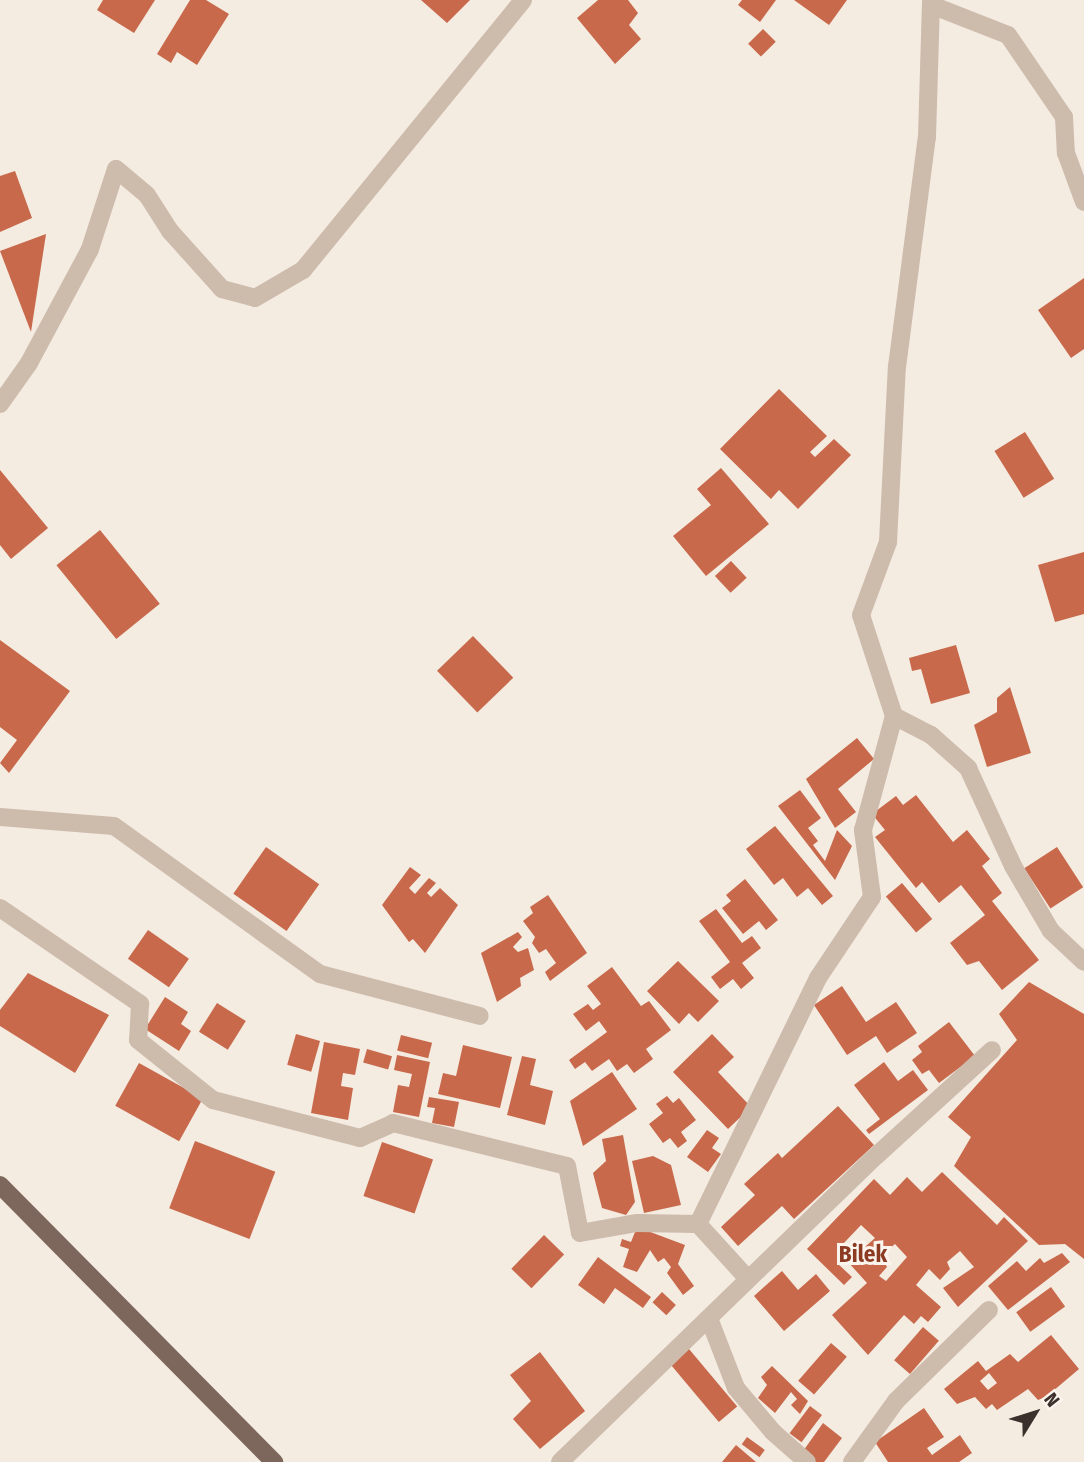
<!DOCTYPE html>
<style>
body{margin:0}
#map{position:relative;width:1084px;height:1462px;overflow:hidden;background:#f4ebe1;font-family:"Fira Sans Condensed",sans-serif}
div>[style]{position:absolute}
.building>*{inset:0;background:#c8694b;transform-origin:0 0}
.minor>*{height:18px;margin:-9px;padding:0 9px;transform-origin:9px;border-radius:9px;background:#cdbbac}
.major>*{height:18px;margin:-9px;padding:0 9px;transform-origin:9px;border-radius:9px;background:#7d675c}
span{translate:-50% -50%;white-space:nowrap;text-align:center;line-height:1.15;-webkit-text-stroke:6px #fbf5ee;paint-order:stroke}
.quarter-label{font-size:23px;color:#8c3b22;font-weight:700}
.north{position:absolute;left:1000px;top:1378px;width:70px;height:70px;-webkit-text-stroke:5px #fbf5ee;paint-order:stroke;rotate:52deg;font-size:19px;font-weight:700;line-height:28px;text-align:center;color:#3b302b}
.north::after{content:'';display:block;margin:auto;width:24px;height:32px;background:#3b302b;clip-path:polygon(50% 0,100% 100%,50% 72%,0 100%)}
</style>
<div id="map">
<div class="building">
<i style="clip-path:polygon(103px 0,155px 0,134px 33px,97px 10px)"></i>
<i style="clip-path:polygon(190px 0,206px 0,229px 14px,197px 65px,177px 52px,171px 63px,157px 54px)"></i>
<i style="clip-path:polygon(421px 0,470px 0,447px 23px)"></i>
<i style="clip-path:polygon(598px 0,628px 0,638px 13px,629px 25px,641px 39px,615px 64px,577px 18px)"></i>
<i style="clip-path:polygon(742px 0,776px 0,760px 22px,738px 5px)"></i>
<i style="clip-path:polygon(794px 0,847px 0,829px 25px)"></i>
<i style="left:763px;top:29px;width:18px;height:21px;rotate:45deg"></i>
<i style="clip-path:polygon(15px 171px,32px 218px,0 232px,0 176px)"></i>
<i style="clip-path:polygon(46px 234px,31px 332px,0 251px)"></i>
<i style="clip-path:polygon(1084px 278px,1084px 349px,1071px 358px,1038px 310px)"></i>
<i style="clip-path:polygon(779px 389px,827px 436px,810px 452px,815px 457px,834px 439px,851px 455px,798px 509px,779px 490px,771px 499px,720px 449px)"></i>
<i style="left:1025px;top:432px;width:55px;height:36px;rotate:58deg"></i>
<i style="clip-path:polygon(721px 468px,769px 524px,706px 576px,673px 536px,711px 505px,697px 489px)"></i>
<i style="clip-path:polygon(0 470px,48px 528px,11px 559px,0 545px)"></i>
<i style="left:100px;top:530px;width:95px;height:56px;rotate:51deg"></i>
<i style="clip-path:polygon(1084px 552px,1084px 614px,1055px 622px,1038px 565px)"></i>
<i style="left:731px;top:561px;width:23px;height:22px;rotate:47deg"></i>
<i style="left:473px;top:636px;width:58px;height:50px;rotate:46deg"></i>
<i style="clip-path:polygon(0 640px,70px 691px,9px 773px,0 763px,17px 740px,0 727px)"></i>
<i style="clip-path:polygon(956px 645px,970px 693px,931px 704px,921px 669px,912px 671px,909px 658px)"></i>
<i style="clip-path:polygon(1010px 687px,1031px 753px,987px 767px,974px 725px,997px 712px,997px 698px)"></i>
<i style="clip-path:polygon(857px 738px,874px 759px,838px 789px,856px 812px,835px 828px,806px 779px)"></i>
<i style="clip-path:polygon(800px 790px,821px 818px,808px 828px,818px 841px,813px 845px,825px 861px,837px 830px,852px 846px,835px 880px,778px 806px)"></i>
<i style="clip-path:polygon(916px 795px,953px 842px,967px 830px,990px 859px,982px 866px,1002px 893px,992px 901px,1039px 960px,1002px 990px,979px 961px,967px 965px,950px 943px,985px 915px,961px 885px,939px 903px,922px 882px,916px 888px,875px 837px,885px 830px,872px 814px,896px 796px,903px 805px)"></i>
<i style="clip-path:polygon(775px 826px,833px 896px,822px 905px,808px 888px,797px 897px,783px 878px,774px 885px,746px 849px)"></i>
<i style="left:266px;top:847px;width:65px;height:57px;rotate:35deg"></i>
<i style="left:1057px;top:847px;width:48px;height:39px;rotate:57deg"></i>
<i style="clip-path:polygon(410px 867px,421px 875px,409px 888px,415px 894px,429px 878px,436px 883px,427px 893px,431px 897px,440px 888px,458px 905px,425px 953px,413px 939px,409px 942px,382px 905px)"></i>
<i style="clip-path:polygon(745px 879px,778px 920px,766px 930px,759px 921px,743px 934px,722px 908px,731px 901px,726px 895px)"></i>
<i style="left:902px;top:883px;width:47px;height:21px;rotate:50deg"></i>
<i style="clip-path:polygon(548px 895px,587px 953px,550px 981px,545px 972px,556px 963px,546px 949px,539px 953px,532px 943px,535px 937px,523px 921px,533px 913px,530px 907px)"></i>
<i style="clip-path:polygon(716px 909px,742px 943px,752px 936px,761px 948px,742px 963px,754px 978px,741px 989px,733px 979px,720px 989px,711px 977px,730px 962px,699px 921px)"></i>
<i style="left:148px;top:930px;width:50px;height:35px;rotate:35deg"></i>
<i style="clip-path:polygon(518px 932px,522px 937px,513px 947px,518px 952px,528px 948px,534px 970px,520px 978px,521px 986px,497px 1002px,481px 953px)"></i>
<i style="clip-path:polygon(678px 961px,719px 1001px,698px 1022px,689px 1013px,679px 1024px,647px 991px)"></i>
<i style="clip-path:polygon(612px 967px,641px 1006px,649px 1001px,671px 1030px,646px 1049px,653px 1059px,634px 1073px,627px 1064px,617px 1071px,609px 1059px,592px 1071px,585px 1062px,575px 1069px,569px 1060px,607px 1032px,599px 1021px,586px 1031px,573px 1014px,588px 1004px,593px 1010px,601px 1004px,587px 986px)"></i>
<i style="clip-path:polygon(28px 973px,109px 1015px,75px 1073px,0 1026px,0 1010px)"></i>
<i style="clip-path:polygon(1029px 982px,1084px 1014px,1084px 1259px,1065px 1244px,1039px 1245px,954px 1166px,971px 1137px,948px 1117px,1017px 1040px,999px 1014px)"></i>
<i style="clip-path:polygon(842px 986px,866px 1022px,896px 1002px,917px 1033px,887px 1053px,876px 1036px,847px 1055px,814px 1005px)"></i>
<i style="clip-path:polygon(165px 997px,188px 1012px,181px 1024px,191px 1031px,179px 1051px,145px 1029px)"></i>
<i style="left:217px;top:1003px;width:34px;height:34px;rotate:32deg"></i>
<i style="clip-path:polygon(949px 1022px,975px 1056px,939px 1083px,929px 1070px,922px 1074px,912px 1060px,922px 1052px,918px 1046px)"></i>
<i style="left:296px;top:1034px;width:25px;height:32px;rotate:16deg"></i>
<i style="clip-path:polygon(712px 1034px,734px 1057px,718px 1072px,751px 1107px,728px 1129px,673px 1072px)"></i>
<i style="left:401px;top:1035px;width:32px;height:16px;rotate:14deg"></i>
<i style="clip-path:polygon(324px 1042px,360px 1049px,355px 1075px,343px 1073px,341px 1086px,353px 1088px,348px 1120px,311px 1113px)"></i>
<i style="clip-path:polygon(463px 1045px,512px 1057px,500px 1108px,438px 1094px,443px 1073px,456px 1076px)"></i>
<i style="left:367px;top:1049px;width:26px;height:14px;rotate:16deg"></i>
<i style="clip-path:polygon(397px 1055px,430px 1062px,419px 1117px,393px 1112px,398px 1085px,409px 1087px,412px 1074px,394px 1070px)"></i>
<i style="clip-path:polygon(522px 1056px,536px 1059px,530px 1085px,553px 1091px,545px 1125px,507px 1115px)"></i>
<i style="clip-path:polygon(884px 1062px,898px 1081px,913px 1070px,928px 1090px,869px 1134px,866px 1130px,880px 1119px,854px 1085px)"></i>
<i style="left:139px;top:1063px;width:73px;height:49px;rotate:29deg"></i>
<i style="clip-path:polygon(612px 1072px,637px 1109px,583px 1146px,570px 1101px)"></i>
<i style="clip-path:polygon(667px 1096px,673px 1103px,679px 1098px,696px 1120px,681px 1132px,687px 1141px,678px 1148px,670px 1138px,663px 1143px,649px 1124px,663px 1113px,656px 1104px)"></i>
<i style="clip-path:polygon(429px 1097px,459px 1102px,454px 1127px,432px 1123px,435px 1108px,427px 1107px)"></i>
<i style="clip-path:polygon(838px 1106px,874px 1145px,794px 1219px,782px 1206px,738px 1246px,721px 1227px,755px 1195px,744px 1184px,778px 1153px,782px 1158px)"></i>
<i style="clip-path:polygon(707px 1130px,719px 1138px,712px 1148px,721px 1154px,708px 1172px,687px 1157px)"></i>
<i style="clip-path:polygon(623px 1135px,635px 1202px,626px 1215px,602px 1208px,593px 1173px,606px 1161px,602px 1139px)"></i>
<i style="left:195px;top:1141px;width:86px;height:72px;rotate:21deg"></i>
<i style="left:382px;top:1142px;width:54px;height:57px;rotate:19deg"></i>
<i style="clip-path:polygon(653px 1156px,671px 1165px,681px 1205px,644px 1213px,632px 1161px)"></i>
<i style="clip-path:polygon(evenodd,942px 1172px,997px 1225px,1004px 1217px,1028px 1241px,958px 1307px,943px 1288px,974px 1267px,960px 1251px,947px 1262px,950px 1269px,940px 1280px,929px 1269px,916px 1285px,941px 1307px,928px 1322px,921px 1316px,914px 1324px,904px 1315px,868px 1355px,832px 1315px,867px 1283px,848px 1262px,875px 1238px,861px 1225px,843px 1244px,850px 1250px,837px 1263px,852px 1277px,844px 1285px,807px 1249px,874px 1179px,890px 1195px,907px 1177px,922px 1192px,942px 1172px,895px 1244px,907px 1257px,886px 1281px,879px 1276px,887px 1267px,881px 1256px,895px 1244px)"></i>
<i style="clip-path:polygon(637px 1227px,685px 1245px,678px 1264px,694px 1286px,683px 1295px,667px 1273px,671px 1267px,664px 1258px,658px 1262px,650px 1250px,637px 1272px,623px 1267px,629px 1249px,620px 1246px,622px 1239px,631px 1242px)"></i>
<i style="left:544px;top:1235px;width:28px;height:47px;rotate:44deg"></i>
<i style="clip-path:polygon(1062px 1253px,1070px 1262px,1008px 1310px,988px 1286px,1017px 1261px,1026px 1271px,1040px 1258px,1044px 1263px)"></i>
<i style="clip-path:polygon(598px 1257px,651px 1297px,643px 1308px,615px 1288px,604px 1304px,578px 1285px)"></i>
<i style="clip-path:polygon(782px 1271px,798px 1290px,816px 1274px,830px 1291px,784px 1331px,754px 1296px)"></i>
<i style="left:1051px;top:1287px;width:24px;height:43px;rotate:54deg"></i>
<i style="left:662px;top:1292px;width:19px;height:14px;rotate:43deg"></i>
<i style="left:923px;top:1327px;width:21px;height:44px;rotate:41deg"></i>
<i style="clip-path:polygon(evenodd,1051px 1335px,1079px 1369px,1046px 1397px,1038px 1400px,1028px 1389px,997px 1410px,992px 1404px,986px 1409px,975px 1397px,957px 1404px,944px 1389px,978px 1361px,986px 1371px,1010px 1354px,1018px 1362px,1051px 1335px,989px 1373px,997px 1383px,988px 1390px,980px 1381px,989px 1373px)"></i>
<i style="left:831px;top:1343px;width:21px;height:50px;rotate:41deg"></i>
<i style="left:689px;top:1349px;width:75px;height:24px;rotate:50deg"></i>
<i style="clip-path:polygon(540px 1352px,585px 1411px,540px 1449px,513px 1419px,531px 1401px,510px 1375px)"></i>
<i style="clip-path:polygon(772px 1366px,808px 1401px,800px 1414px,791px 1405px,797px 1399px,791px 1392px,775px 1413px,758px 1398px,767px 1385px,761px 1377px)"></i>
<i style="left:810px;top:1406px;width:15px;height:34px;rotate:37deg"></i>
<i style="clip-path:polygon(924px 1408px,944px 1437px,927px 1448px,932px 1455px,960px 1435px,972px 1453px,959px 1462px,888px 1462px,875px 1442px)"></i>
<i style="clip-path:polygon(823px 1423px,842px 1438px,824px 1462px,812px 1462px,801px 1454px)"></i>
<i style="left:747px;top:1437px;width:22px;height:9px;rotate:36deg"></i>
<i style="clip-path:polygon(736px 1445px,756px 1462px,722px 1462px)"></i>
</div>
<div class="minor">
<i style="left:934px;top:6px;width:79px;rotate:21.4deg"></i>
<i style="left:1008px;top:35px;width:99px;rotate:55.7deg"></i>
<i style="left:1064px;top:117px;width:36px;rotate:87deg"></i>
<i style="left:1066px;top:153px;width:52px;rotate:69.8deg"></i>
<i style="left:0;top:404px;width:50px;rotate:-54.7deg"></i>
<i style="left:29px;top:363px;width:129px;rotate:-61.8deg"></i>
<i style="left:90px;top:249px;width:84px;rotate:-72deg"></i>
<i style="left:116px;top:169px;width:40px;rotate:40deg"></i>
<i style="left:147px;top:195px;width:43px;rotate:57.4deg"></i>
<i style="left:170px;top:231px;width:78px;rotate:48.1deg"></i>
<i style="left:222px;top:289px;width:34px;rotate:15deg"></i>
<i style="left:255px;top:298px;width:56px;rotate:-30.3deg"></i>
<i style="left:303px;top:270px;width:348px;rotate:-50.8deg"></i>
<i style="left:894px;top:716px;width:42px;rotate:27.2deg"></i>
<i style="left:931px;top:735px;width:50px;rotate:41.7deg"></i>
<i style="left:968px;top:768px;width:108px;rotate:65.3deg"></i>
<i style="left:1013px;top:866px;width:75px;rotate:59.7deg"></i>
<i style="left:1051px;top:931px;width:45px;rotate:43.2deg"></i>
<i style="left:0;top:817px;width:114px;rotate:4.5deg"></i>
<i style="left:114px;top:826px;width:254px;rotate:35.7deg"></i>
<i style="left:320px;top:974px;width:165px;rotate:14.7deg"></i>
<i style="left:0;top:908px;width:170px;rotate:34.4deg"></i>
<i style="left:140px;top:1004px;width:36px;rotate:93deg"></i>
<i style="left:138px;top:1040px;width:96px;rotate:38.7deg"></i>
<i style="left:213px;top:1100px;width:152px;rotate:14.5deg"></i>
<i style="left:360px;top:1138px;width:36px;rotate:-24deg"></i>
<i style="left:393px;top:1123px;width:179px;rotate:13.9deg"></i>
<i style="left:567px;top:1166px;width:68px;rotate:79deg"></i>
<i style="left:580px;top:1233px;width:58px;rotate:-10deg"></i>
<i style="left:637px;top:1223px;width:61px;rotate:0.9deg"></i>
<i style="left:698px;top:1224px;width:74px;rotate:47.7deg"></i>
<i style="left:698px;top:1224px;width:274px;rotate:-64deg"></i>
<i style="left:818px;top:978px;width:97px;rotate:-56.3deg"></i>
<i style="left:872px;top:897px;width:68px;rotate:-97.7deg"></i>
<i style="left:863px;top:830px;width:118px;rotate:-74.8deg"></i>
<i style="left:894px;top:716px;width:106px;rotate:-108.1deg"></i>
<i style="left:861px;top:615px;width:78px;rotate:-69.7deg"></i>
<i style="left:888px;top:542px;width:175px;rotate:-87.1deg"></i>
<i style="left:897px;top:367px;width:232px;rotate:-82.6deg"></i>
<i style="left:927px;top:137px;width:137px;rotate:-88.3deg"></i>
<i style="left:710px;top:1321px;width:72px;rotate:68.8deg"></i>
<i style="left:736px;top:1388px;width:57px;rotate:49.9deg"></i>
<i style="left:773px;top:1432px;width:45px;rotate:41.4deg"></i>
<i style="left:560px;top:1462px;width:440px;rotate:-44.1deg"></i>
<i style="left:876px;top:1156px;width:157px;rotate:-42.4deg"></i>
<i style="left:852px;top:1462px;width:75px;rotate:-54.2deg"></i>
<i style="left:896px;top:1401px;width:130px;rotate:-44.4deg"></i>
</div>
<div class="major">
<i style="left:0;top:1185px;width:390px;rotate:45.3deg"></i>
</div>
<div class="quarter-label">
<span style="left:863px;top:1254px">Bilek</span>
</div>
<div class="north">N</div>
</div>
